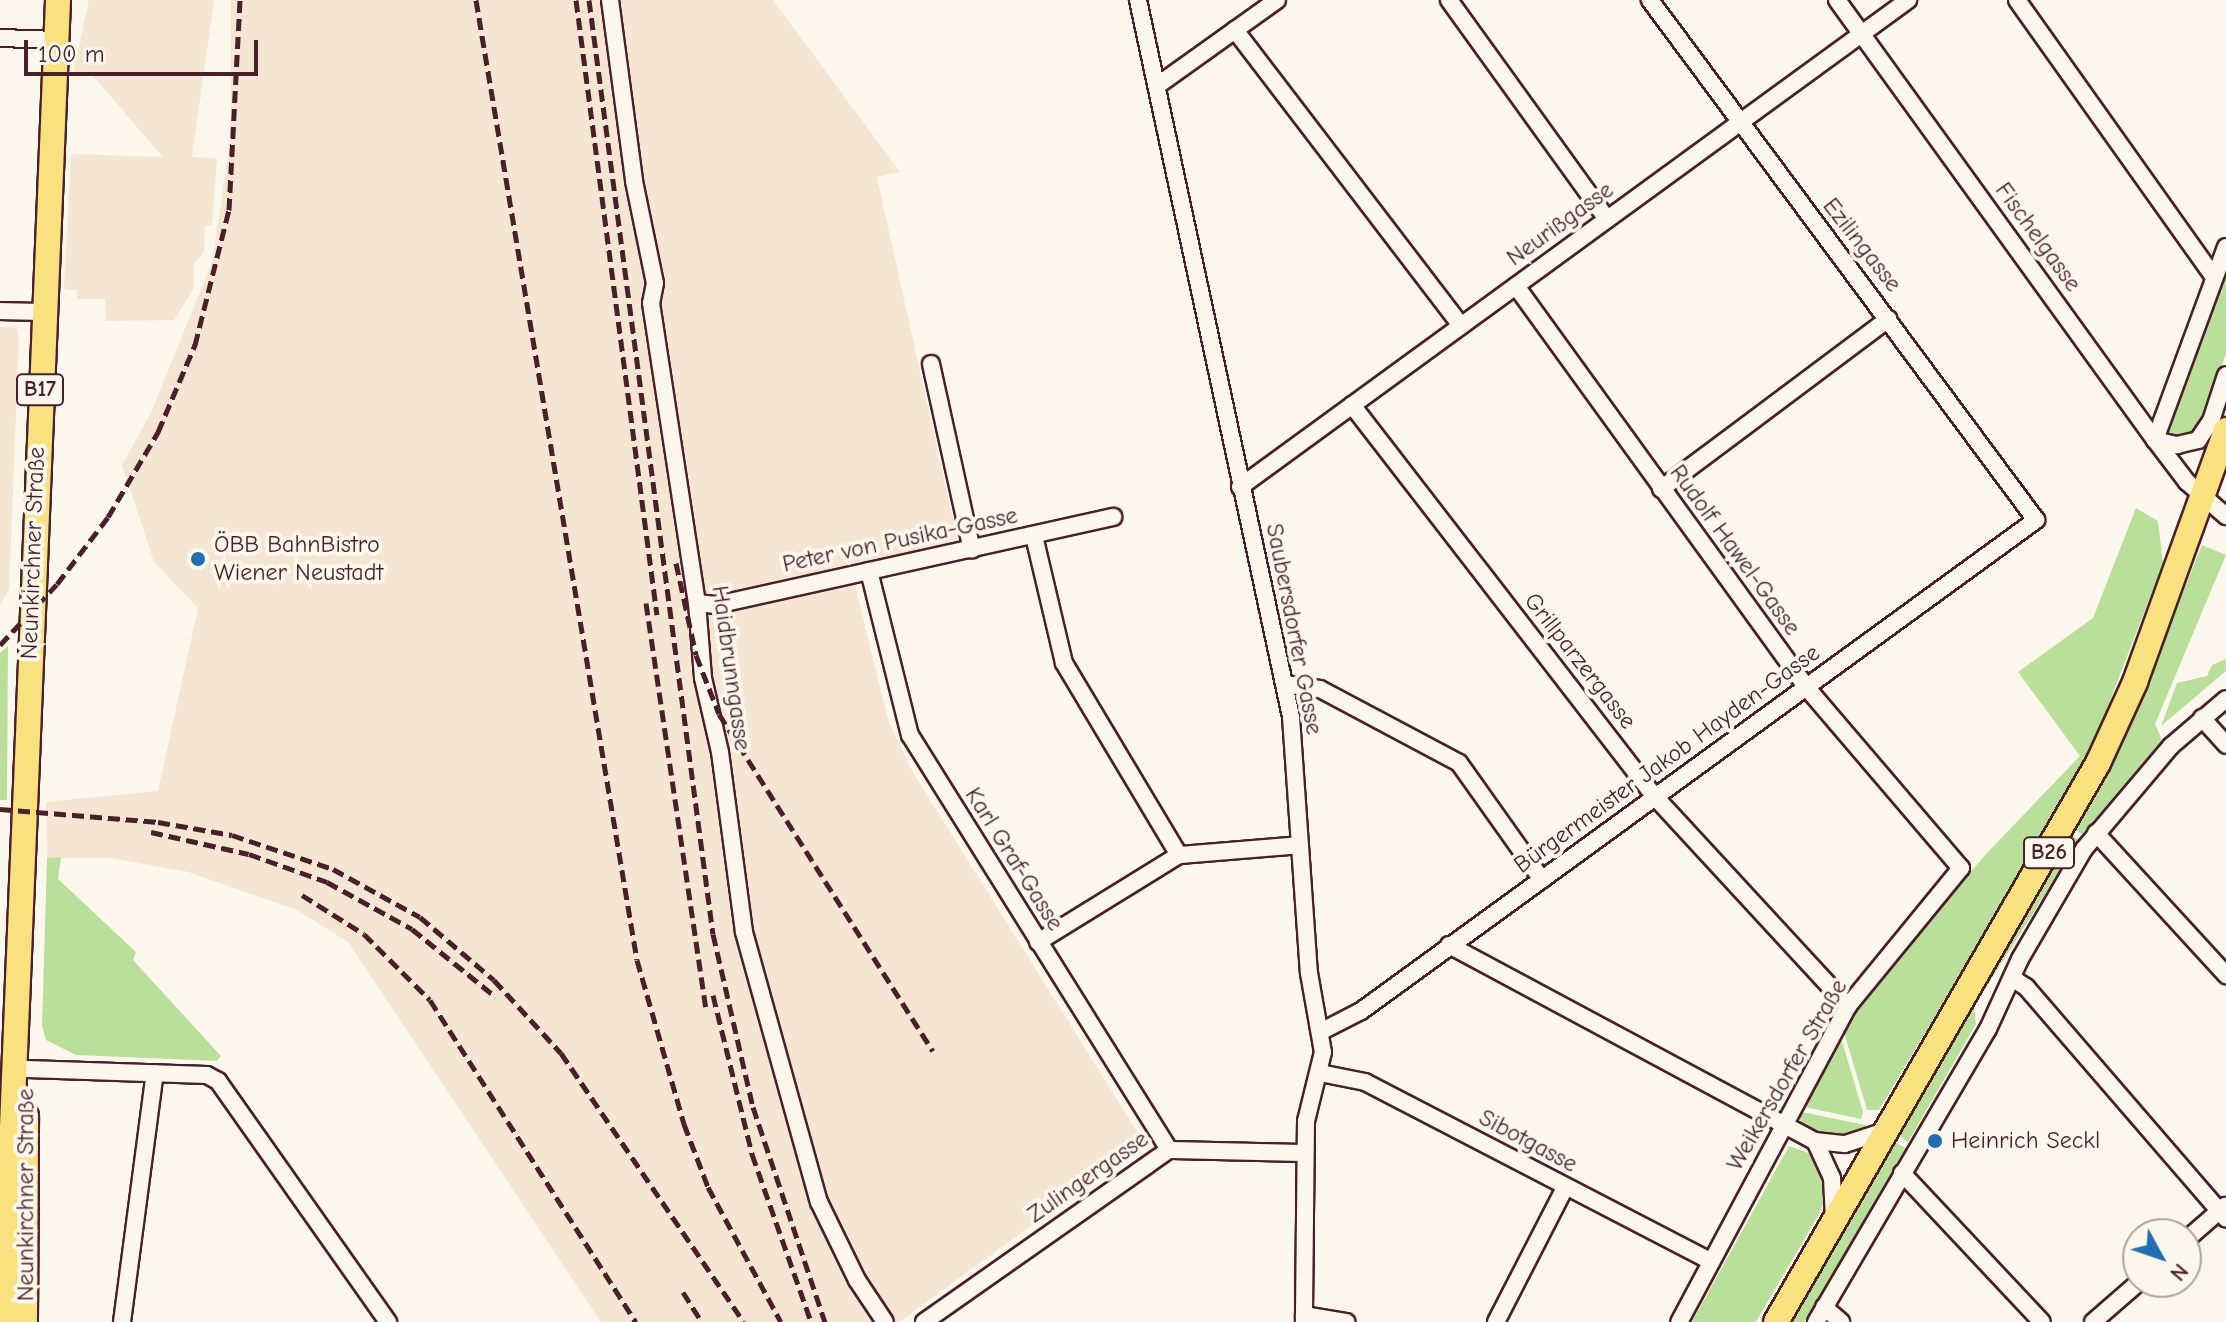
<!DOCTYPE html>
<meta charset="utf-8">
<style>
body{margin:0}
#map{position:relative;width:2226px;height:1322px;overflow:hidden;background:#fbf7ec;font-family:"Comic Neue",sans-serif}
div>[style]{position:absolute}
.built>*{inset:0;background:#f4e6d2}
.green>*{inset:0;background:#badf9a;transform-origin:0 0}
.roads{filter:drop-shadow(2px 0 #4a1f2b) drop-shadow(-2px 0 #4a1f2b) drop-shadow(0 2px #4a1f2b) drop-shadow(0 -2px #4a1f2b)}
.minor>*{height:16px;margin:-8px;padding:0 8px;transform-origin:8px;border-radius:8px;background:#fbf7ec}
.primary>*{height:24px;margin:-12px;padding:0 12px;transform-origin:12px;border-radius:12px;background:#fae180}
.rail>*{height:5px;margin-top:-2.5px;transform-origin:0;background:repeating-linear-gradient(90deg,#4a1f2b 0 12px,transparent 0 18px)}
.dots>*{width:22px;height:22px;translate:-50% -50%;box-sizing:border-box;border:4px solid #fbf7ec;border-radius:50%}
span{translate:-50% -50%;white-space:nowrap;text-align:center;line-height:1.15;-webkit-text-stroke:8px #fbf7ec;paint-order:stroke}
.shield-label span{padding:2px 6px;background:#fbf7ec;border:2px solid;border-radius:6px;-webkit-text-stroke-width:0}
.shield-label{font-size:22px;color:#4a1f2b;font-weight:700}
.street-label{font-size:24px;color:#4a1f2b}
.poi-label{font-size:24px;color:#4a1f2b}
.left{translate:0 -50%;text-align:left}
.north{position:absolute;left:2122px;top:1218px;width:80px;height:80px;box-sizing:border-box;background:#fbf7ec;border:2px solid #b4a19f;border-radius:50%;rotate:130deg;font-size:22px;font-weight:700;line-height:32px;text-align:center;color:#4a1f2b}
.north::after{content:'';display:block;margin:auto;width:28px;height:36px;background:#1f6fb2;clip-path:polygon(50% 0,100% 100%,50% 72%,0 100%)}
.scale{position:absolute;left:24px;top:40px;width:234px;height:36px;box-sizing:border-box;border:4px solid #4a1f2b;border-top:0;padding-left:10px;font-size:24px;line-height:28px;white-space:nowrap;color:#4a1f2b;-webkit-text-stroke:6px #fbf7ec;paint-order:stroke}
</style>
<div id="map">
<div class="built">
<i style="clip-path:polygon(89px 0,214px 0,192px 157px,217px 158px,212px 225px,205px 226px,204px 252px,194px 264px,194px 288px,174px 320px,106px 321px,105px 299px,77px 299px,77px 290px,64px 289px,71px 154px,163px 157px,93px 76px,73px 74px)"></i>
<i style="clip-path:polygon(231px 0,773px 0,900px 172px,877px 177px,958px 543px,850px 565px,888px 720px,912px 771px,1141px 1138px,1139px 1147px,899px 1322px,601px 1322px,348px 942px,297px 910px,188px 872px,110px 858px,47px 858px,46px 802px,158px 791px,198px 608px,154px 562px,122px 465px,151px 413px,212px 262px,231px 137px)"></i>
<i style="clip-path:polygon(0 327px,17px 327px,19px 340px,9px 589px,0 605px)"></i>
</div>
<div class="green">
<i style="clip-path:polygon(2226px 266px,2226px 353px,2201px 431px,2176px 436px,2168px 432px)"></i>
<i style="clip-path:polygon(2136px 508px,2158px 521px,2163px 563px,2086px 763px,1879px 1110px,1867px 1110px,1843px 1029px,1856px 1005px,1987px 853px,2080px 756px,2018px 672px,2093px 618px)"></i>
<i style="clip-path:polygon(2202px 545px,2226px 555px,2155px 724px,2162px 740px,2082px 834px,2075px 830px,2072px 836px,2079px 840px,1974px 1007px,1976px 1024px,1908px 1142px,1897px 1134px,2153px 667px)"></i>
<i style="clip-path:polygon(8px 646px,7px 800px,0 800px,0 653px)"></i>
<i style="clip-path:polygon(2226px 659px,2226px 671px,2161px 726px,2177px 683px,2207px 676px,2212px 665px)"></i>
<i style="clip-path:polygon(61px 857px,58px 879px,136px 952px,133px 960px,221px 1056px,217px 1061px,76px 1055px,46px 1040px,42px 1026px,47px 858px)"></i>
<i style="clip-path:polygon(1840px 1034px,1863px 1112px,1861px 1119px,1800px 1106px)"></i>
<i style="clip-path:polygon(1797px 1111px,1865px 1125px,1868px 1127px,1851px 1138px,1826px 1135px,1802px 1124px)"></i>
<i style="left:1893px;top:1141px;width:14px;height:209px;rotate:30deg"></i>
<i style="clip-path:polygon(1789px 1146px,1811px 1154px,1823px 1172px,1825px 1199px,1819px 1214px,1756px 1322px,1692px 1322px)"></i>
</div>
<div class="roads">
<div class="minor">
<i style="left:610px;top:0;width:183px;rotate:82.4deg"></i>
<i style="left:634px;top:181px;width:104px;rotate:78.4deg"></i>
<i style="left:655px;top:283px;width:20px;rotate:101deg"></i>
<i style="left:651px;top:303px;width:304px;rotate:81.3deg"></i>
<i style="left:697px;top:603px;width:75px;rotate:85.4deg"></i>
<i style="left:703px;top:678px;width:76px;rotate:77.1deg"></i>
<i style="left:720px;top:752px;width:182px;rotate:82.4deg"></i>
<i style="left:744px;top:932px;width:280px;rotate:74.5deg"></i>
<i style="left:819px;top:1202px;width:87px;rotate:64deg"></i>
<i style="left:857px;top:1280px;width:50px;rotate:56.3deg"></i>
<i style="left:1138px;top:0;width:733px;rotate:77.95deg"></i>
<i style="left:1291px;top:717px;width:257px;rotate:86deg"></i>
<i style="left:1309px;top:973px;width:80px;rotate:80deg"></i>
<i style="left:1323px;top:1052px;width:71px;rotate:103.8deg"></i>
<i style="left:1306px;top:1121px;width:201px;rotate:90.6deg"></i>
<i style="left:1449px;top:0;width:270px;rotate:54.2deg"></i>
<i style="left:1837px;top:0;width:543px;rotate:54.14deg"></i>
<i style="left:2155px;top:440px;width:53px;rotate:52.7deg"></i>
<i style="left:2187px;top:482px;width:52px;rotate:41.1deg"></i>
<i style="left:2017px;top:0;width:340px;rotate:54.6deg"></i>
<i style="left:1235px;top:30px;width:372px;rotate:52.6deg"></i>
<i style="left:0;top:38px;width:56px;rotate:2deg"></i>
<i style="left:1158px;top:85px;width:146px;rotate:-35.5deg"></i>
<i style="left:2226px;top:247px;width:206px;rotate:110.2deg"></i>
<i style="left:2155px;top:440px;width:23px;rotate:13deg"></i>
<i style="left:2177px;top:445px;width:22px;rotate:-13deg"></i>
<i style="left:2198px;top:440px;width:23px;rotate:-56deg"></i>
<i style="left:2211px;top:421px;width:48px;rotate:-71.9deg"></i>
<i style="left:1516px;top:286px;width:496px;rotate:54.1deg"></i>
<i style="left:1807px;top:688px;width:237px;rotate:49.5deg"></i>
<i style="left:1961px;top:868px;width:178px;rotate:129.3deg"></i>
<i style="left:1848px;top:1006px;width:358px;rotate:118.1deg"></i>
<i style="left:0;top:311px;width:44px;rotate:1.3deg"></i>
<i style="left:931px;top:364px;width:190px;rotate:77.6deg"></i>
<i style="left:1352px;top:405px;width:498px;rotate:52.3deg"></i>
<i style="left:1657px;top:799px;width:282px;rotate:47.3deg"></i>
<i style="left:1240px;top:487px;width:827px;rotate:-36.09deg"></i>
<i style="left:1661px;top:489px;width:284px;rotate:-36.8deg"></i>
<i style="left:1034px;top:536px;width:130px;rotate:76.7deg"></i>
<i style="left:1064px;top:663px;width:224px;rotate:59.1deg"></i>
<i style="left:869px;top:571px;width:169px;rotate:76deg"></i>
<i style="left:910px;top:735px;width:489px;rotate:58deg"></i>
<i style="left:697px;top:603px;width:19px;rotate:6deg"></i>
<i style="left:716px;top:605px;width:407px;rotate:-12.5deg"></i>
<i style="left:1284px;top:684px;width:36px;rotate:8deg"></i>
<i style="left:1320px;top:689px;width:157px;rotate:28deg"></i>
<i style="left:1459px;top:763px;width:143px;rotate:54.6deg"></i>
<i style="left:2202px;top:718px;width:36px;rotate:48deg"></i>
<i style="left:2096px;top:833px;width:193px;rotate:47.5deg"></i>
<i style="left:1038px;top:942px;width:166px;rotate:-31.7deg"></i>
<i style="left:1179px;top:855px;width:121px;rotate:-4.7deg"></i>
<i style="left:1449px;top:945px;width:415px;rotate:28.2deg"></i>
<i style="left:1815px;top:1141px;width:30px;rotate:6deg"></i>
<i style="left:1845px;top:1144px;width:42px;rotate:-18deg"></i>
<i style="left:2012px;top:978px;width:17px;rotate:33deg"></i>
<i style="left:2026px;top:987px;width:306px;rotate:49.2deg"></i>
<i style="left:1322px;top:1031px;width:44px;rotate:-27.1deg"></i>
<i style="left:1361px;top:1011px;width:835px;rotate:-36.03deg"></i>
<i style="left:2036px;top:520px;width:648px;rotate:-126.59deg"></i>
<i style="left:27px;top:1069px;width:180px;rotate:1.9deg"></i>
<i style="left:207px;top:1075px;width:13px;rotate:29deg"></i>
<i style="left:218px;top:1081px;width:295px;rotate:54.8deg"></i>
<i style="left:1320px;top:1073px;width:46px;rotate:11.3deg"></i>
<i style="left:1365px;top:1082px;width:390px;rotate:27.4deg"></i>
<i style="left:1815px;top:1141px;width:41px;rotate:65.3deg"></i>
<i style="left:1832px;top:1178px;width:41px;rotate:87.2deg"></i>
<i style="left:1902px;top:1173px;width:204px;rotate:46.8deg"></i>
<i style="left:2186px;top:1240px;width:52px;rotate:-41.1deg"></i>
<i style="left:1824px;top:1307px;width:23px;rotate:41deg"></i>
<i style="left:1304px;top:1315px;width:43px;rotate:9.5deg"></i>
<i style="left:122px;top:1322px;width:251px;rotate:-82.5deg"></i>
<i style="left:924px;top:1322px;width:299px;rotate:-35.1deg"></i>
<i style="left:1169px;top:1150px;width:136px;rotate:1.3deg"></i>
<i style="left:1496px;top:1322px;width:151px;rotate:-62.8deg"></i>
<i style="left:1816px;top:1322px;width:340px;rotate:-59.6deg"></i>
<i style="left:1988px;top:1029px;width:77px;rotate:-65.4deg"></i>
<i style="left:2020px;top:959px;width:127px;rotate:-59.8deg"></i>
<i style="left:2084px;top:849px;width:135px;rotate:-49.8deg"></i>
<i style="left:2171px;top:746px;width:72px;rotate:-40.5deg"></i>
<i style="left:2093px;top:1322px;width:61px;rotate:-41deg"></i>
</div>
<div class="primary">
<i style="left:4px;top:1322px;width:1323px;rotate:-87.66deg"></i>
<i style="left:25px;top:1322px;width:206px;rotate:-89.7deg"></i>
<i style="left:1776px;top:1322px;width:645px;rotate:-60.06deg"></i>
<i style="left:2098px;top:763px;width:89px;rotate:-65.4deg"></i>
<i style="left:2135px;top:682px;width:268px;rotate:-70.1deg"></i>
</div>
</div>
<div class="rail">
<i style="left:476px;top:0;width:973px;rotate:80.48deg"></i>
<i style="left:637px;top:960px;width:171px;rotate:74deg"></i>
<i style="left:684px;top:1124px;width:67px;rotate:69.1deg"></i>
<i style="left:708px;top:1187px;width:153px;rotate:61.6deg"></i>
<i style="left:576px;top:0;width:620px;rotate:82.5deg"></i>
<i style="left:589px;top:0;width:942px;rotate:82.44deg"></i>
<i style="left:713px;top:934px;width:178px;rotate:77deg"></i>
<i style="left:753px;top:1107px;width:227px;rotate:71.5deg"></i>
<i style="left:676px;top:563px;width:94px;rotate:77.7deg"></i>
<i style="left:696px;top:655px;width:63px;rotate:68.7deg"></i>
<i style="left:719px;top:714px;width:399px;rotate:57.6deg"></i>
<i style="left:646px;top:603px;width:411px;rotate:81.6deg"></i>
<i style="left:0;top:645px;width:83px;rotate:-46.9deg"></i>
<i style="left:57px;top:584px;width:84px;rotate:-52.7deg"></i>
<i style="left:108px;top:517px;width:99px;rotate:-59.5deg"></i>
<i style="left:158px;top:432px;width:95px;rotate:-67deg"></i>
<i style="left:195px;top:345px;width:139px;rotate:-75.9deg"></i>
<i style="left:229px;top:210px;width:210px;rotate:-87deg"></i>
<i style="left:0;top:809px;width:159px;rotate:4.7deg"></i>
<i style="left:158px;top:822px;width:75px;rotate:10deg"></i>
<i style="left:232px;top:835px;width:107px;rotate:18.6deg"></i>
<i style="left:333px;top:869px;width:99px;rotate:28.9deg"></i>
<i style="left:420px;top:917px;width:97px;rotate:40.4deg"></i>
<i style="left:494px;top:980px;width:99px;rotate:47.5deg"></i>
<i style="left:561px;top:1053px;width:325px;rotate:55.8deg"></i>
<i style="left:151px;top:832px;width:100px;rotate:12.7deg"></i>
<i style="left:249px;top:854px;width:83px;rotate:19.7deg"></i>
<i style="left:327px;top:882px;width:97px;rotate:28.9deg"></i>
<i style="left:412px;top:929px;width:108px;rotate:39deg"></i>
<i style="left:302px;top:895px;width:73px;rotate:32.2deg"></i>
<i style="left:364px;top:934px;width:93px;rotate:45deg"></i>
<i style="left:430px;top:1000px;width:382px;rotate:57.4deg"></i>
<i style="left:713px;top:995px;width:164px;rotate:76.2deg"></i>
<i style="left:752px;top:1154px;width:178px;rotate:70.6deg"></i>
<i style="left:683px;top:1292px;width:36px;rotate:58deg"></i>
</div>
<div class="dots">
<i style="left:198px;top:559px;background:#1f6fb2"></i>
<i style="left:1935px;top:1141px;background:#1f6fb2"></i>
</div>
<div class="shield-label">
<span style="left:40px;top:390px">B17</span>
<span style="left:2049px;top:853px">B26</span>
</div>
<div class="street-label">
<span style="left:1560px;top:224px;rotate:-36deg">Neurißgasse</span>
<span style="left:2038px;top:237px;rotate:54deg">Fischelgasse</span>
<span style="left:1862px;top:245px;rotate:52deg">Ezilingasse</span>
<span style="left:900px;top:540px;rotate:-12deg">Peter von Pusika-Gasse</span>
<span style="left:1735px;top:550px;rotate:54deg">Rudolf Hawel-Gasse</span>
<span style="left:33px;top:553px;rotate:-88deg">Neunkirchner Straße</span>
<span style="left:1294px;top:629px;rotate:79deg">Saubersdorfer Gasse</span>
<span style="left:1580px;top:661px;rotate:52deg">Grillparzergasse</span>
<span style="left:731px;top:668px;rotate:82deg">Haidbrunngasse</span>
<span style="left:1667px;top:759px;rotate:-36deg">Bürgermeister Jakob Hayden-Gasse</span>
<span style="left:1014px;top:859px;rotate:58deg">Karl Graf-Gasse</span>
<span style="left:1787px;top:1075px;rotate:-60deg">Weikersdorfer Straße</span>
<span style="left:1528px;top:1141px;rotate:28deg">Sibotgasse</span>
<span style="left:1088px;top:1177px;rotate:-35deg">Zulingergasse</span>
<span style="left:26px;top:1195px;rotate:-90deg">Neunkirchner Straße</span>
</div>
<div class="poi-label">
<span class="left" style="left:214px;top:559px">ÖBB BahnBistro<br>Wiener Neustadt</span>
<span class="left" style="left:1951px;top:1141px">Heinrich Seckl</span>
</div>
<div class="north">N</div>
<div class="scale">100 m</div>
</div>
